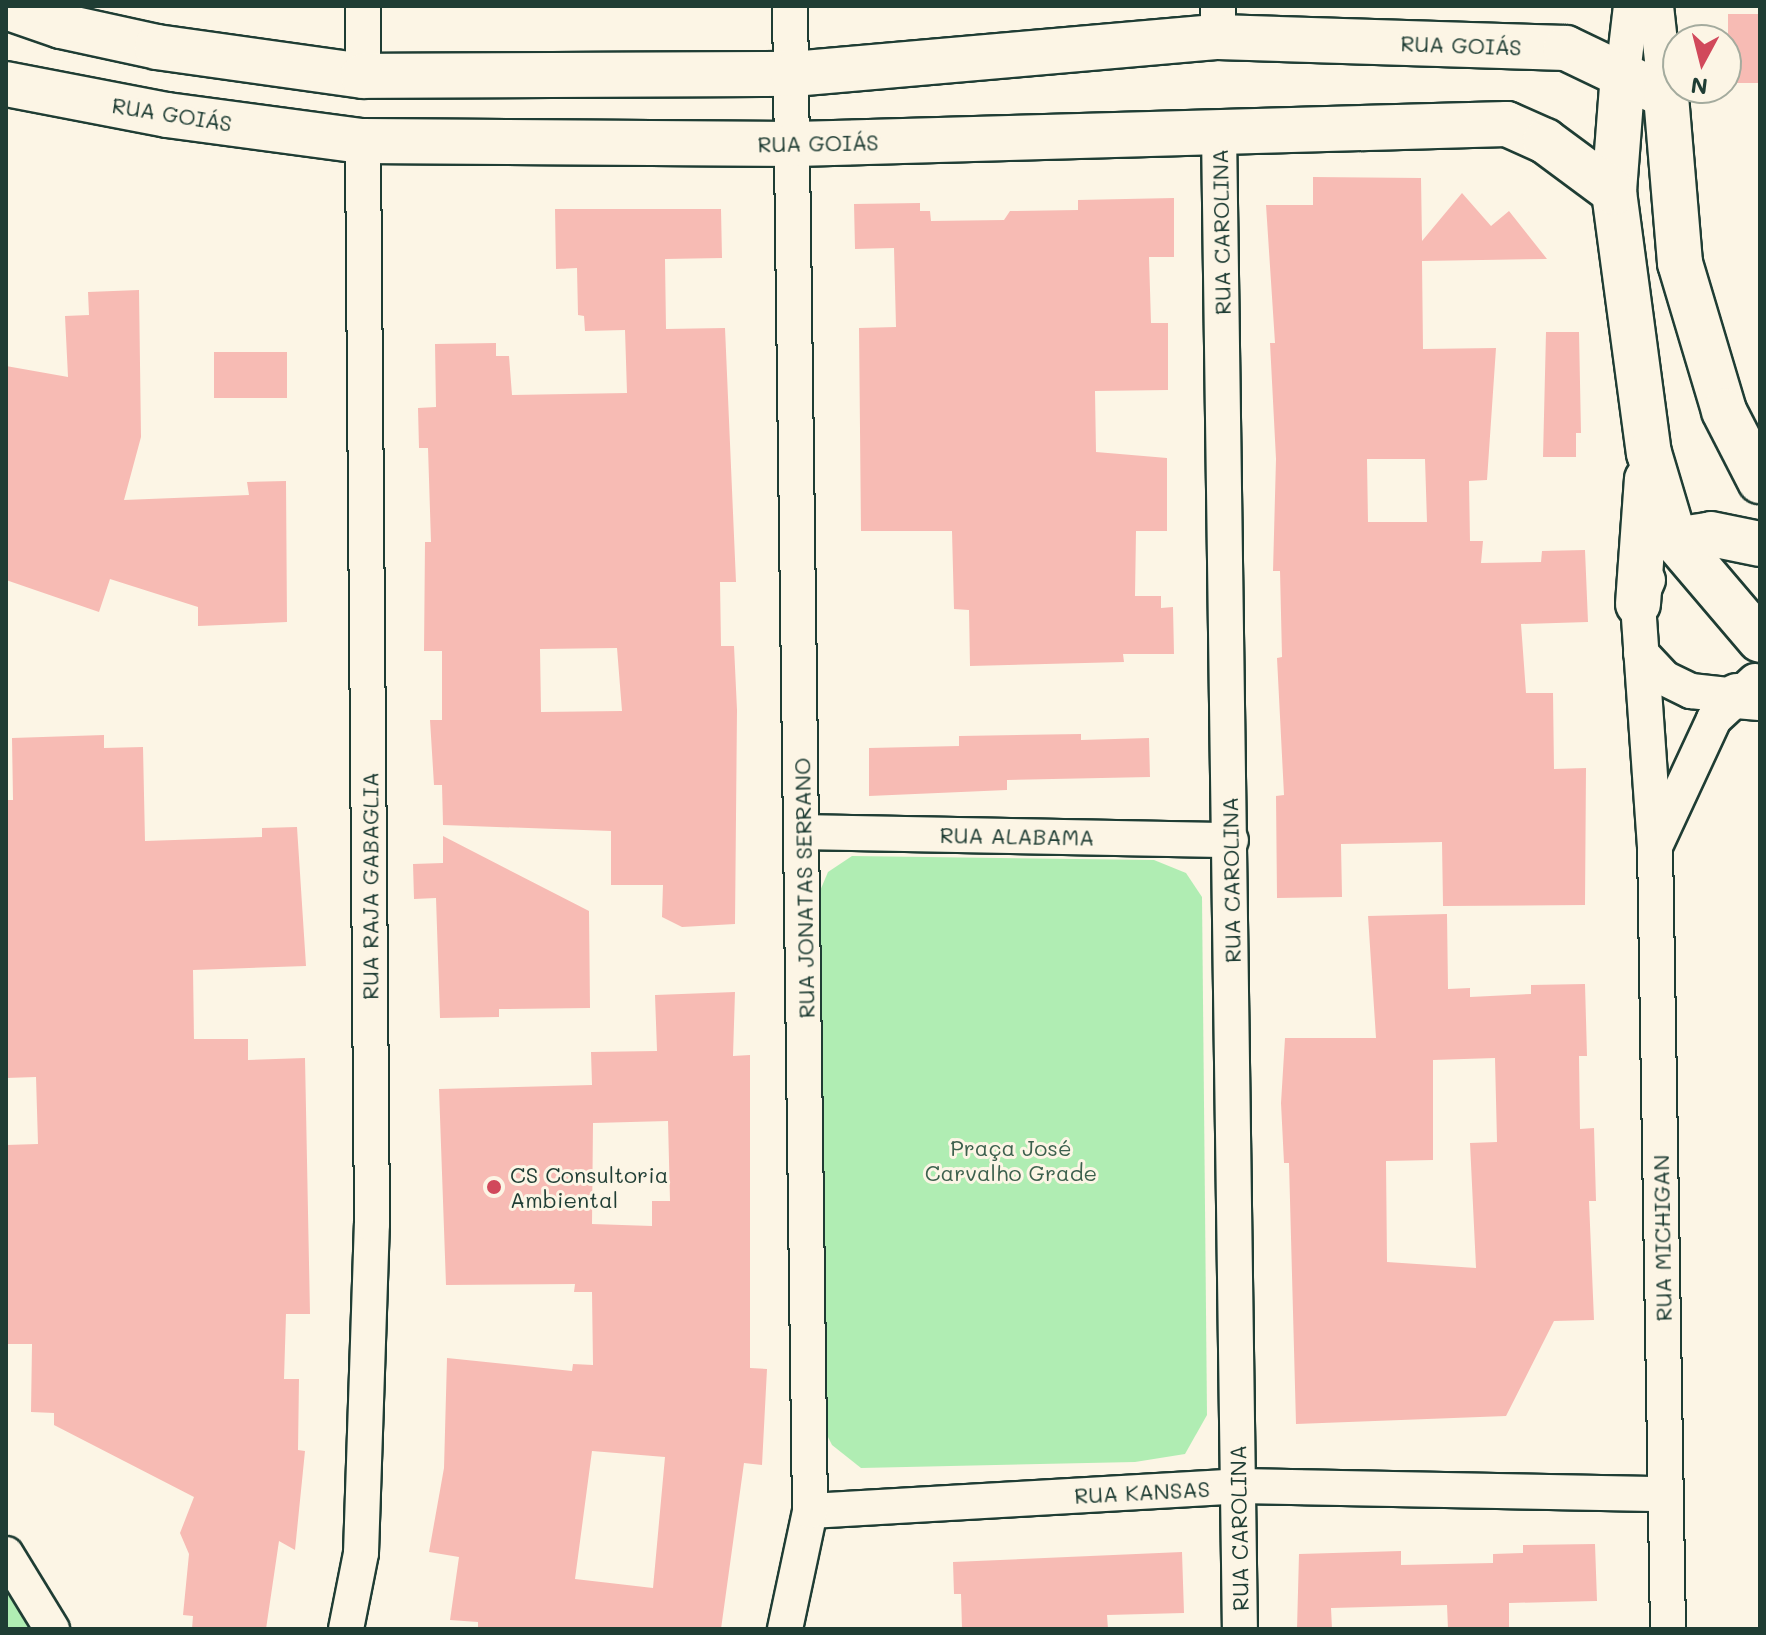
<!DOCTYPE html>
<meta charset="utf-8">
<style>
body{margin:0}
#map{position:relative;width:1766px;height:1635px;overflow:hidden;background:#fcf5e5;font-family:Mali,sans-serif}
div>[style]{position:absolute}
.green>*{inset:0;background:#b0edb3}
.building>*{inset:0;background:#f7bbb4;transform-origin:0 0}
.roads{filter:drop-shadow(2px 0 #1f3d34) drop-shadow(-2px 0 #1f3d34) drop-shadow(0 2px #1f3d34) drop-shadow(0 -2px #1f3d34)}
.street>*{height:34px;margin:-17px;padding:0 17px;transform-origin:17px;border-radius:17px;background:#fcf5e5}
.secondary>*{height:44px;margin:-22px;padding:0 22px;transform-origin:22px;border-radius:22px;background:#fcf5e5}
.dots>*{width:22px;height:22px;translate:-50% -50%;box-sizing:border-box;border:4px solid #fcf5e5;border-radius:50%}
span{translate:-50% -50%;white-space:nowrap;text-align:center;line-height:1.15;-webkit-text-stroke:6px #fcf5e5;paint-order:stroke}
.street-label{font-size:22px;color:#1f3d34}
.park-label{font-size:22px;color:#3c604d}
.poi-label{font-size:22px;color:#1f3d34}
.left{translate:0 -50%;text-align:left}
.frame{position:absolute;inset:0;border:8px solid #1f3d34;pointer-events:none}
.north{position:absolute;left:1662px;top:24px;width:80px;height:80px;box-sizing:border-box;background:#fcf5e5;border:2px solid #a4ab9e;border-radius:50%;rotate:187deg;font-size:22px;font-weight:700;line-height:32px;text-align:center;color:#1f3d34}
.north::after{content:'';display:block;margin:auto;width:28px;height:36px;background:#d1495b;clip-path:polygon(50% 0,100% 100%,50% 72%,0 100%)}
</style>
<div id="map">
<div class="green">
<i style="clip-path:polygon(852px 856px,1154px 860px,1186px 873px,1202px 897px,1207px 1415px,1185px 1454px,1135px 1462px,861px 1468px,832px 1445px,819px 1419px,814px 905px,828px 872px)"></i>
<i style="clip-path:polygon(6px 1585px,29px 1629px,6px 1629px)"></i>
</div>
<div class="building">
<i style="left:1728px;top:14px;width:32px;height:69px"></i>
<i style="clip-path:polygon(evenodd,1313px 177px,1421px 178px,1422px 241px,1462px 193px,1491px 226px,1509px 211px,1547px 259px,1422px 261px,1423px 349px,1496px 348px,1487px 480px,1469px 481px,1470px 541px,1483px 541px,1481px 563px,1541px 562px,1542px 551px,1585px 550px,1588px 622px,1521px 624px,1526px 693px,1553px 693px,1554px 769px,1586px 768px,1585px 905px,1443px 906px,1442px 842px,1341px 844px,1342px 897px,1277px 898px,1276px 796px,1284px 795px,1277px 658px,1282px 657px,1280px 571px,1273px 571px,1276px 459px,1270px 343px,1275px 343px,1266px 205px,1313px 205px,1313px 177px,1367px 459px,1425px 459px,1427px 522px,1368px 522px,1367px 459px)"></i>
<i style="clip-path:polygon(1174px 198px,1174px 257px,1149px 257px,1151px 323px,1168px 323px,1168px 390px,1095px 391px,1096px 452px,1167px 458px,1167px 531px,1136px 531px,1135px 596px,1161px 596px,1161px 608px,1173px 607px,1174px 654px,1123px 654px,1124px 662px,970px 666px,969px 610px,954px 609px,952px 531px,861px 531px,859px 328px,896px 327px,894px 248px,855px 249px,854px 204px,920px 203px,920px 211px,930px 211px,931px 221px,1004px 220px,1010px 211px,1078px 210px,1078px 200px)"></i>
<i style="clip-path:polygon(evenodd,555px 209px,721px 209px,722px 258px,665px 259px,666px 329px,725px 328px,736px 582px,720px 582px,721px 646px,734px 646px,737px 710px,735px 924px,682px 927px,662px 917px,663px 885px,611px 885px,611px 831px,443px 825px,442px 785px,434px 785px,430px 720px,442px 720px,442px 651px,424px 651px,425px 542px,431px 542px,428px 448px,419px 448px,418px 408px,436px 407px,435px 344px,496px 343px,496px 356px,509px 356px,512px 395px,627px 393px,625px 330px,585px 331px,584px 316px,578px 315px,577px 268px,556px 269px,555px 209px,617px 648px,622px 711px,541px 712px,540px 649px,617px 648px)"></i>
<i style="clip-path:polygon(139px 290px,141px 437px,124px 500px,249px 495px,247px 482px,286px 481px,287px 622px,198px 626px,198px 607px,110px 579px,99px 612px,6px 580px,6px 366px,68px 377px,65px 316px,89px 315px,88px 292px)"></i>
<i style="clip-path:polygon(1546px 332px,1579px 332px,1581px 433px,1576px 433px,1576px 457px,1543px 457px)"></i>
<i style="left:287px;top:352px;width:46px;height:73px;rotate:90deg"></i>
<i style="clip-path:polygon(1081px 734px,1081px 740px,1149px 738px,1150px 777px,1007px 780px,1007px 790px,869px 796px,869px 748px,959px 746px,959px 736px)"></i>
<i style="clip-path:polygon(104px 735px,104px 748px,143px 747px,145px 841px,262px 837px,262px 828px,297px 827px,306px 966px,193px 970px,194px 1039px,248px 1039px,248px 1060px,305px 1058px,310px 1314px,286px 1314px,284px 1379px,299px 1379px,298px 1450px,305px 1451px,295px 1550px,279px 1541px,266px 1629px,192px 1629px,193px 1616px,183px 1615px,189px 1554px,180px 1533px,194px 1497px,54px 1425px,54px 1413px,31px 1412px,32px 1344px,6px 1344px,6px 1145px,38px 1144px,36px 1077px,6px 1078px,6px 800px,13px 800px,12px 738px)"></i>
<i style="clip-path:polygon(443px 836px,589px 911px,590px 1008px,499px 1009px,499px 1017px,440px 1018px,436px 898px,414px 899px,413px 864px,443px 863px)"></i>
<i style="clip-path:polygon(evenodd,1447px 914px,1448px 989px,1470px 988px,1470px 997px,1531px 994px,1531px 985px,1585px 984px,1587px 1056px,1579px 1056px,1580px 1129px,1594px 1128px,1596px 1201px,1589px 1201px,1594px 1320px,1554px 1321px,1506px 1416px,1296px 1424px,1289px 1163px,1284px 1163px,1281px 1103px,1285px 1038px,1376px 1038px,1368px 916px,1447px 914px,1495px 1058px,1497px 1142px,1470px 1143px,1476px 1268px,1387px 1262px,1386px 1161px,1433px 1160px,1433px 1060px,1495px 1058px)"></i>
<i style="clip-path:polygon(evenodd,735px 992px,733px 1056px,750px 1055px,750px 1368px,767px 1369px,762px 1465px,744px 1463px,721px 1629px,478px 1629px,478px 1622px,450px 1620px,459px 1557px,429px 1552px,444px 1468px,447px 1358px,572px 1371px,573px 1364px,593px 1365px,592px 1292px,574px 1292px,575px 1284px,446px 1285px,439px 1089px,592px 1085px,591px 1052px,657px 1051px,655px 995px,735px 992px,668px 1121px,670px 1201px,652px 1201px,652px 1226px,592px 1224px,593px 1123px,668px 1121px,735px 992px,592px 1451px,665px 1457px,653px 1588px,575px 1579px,592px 1451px)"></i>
<i style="clip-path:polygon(1595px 1544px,1597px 1601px,1509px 1603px,1509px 1629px,1448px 1629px,1447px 1605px,1331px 1608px,1332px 1629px,1297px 1629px,1299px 1554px,1401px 1551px,1401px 1565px,1493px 1563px,1493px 1554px,1523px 1553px,1523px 1545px)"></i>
<i style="clip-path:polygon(1182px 1552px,1184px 1613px,1107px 1615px,1108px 1629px,962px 1629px,961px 1594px,954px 1594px,953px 1562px)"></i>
</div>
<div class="roads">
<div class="street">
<i style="left:363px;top:6px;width:70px;rotate:90deg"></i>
<i style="left:1218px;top:6px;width:31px;rotate:90deg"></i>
<i style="left:1656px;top:6px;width:91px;rotate:83.7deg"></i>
<i style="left:1623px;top:74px;width:68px;rotate:-83.3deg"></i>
<i style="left:1219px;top:131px;width:1498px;rotate:89.2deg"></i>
<i style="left:1648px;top:580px;width:26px;rotate:113deg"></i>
<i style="left:1638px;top:604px;width:243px;rotate:86deg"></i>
<i style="left:1655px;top:846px;width:783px;rotate:89.05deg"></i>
<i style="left:1641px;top:653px;width:34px;rotate:47deg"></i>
<i style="left:1664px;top:678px;width:30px;rotate:26deg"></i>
<i style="left:1691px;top:691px;width:46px;rotate:6.2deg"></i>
<i style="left:803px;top:832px;width:428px;rotate:1.1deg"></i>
<i style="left:1657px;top:842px;width:136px;rotate:-65.1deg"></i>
<i style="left:1714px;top:719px;width:56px;rotate:-42.8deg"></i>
<i style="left:810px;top:1511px;width:430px;rotate:-3.3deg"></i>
<i style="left:1239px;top:1486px;width:427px;rotate:1.1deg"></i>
<i style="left:6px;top:1554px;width:88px;rotate:58.5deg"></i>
<i style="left:346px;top:1629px;width:77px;rotate:-78.8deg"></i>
<i style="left:361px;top:1553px;width:329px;rotate:-88.1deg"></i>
<i style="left:372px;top:1224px;width:1083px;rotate:-90.48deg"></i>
<i style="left:785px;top:1629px;width:121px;rotate:-78deg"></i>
<i style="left:810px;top:1511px;width:1505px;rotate:-90.76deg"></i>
</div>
<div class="secondary">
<i style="left:6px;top:7px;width:58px;rotate:19.1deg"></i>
<i style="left:61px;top:26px;width:98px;rotate:12.3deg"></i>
<i style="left:157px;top:47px;width:208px;rotate:8deg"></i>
<i style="left:363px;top:76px;width:430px;rotate:-0.3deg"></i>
<i style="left:793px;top:74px;width:427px;rotate:-5deg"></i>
<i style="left:1218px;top:37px;width:348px;rotate:1.8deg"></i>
<i style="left:1566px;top:48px;width:111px;rotate:25.6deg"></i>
<i style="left:1666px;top:96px;width:168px;rotate:85.2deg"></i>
<i style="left:1680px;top:263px;width:154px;rotate:73.4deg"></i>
<i style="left:1724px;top:411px;width:79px;rotate:62.8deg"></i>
<i style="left:1623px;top:74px;width:118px;rotate:94.4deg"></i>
<i style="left:1614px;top:192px;width:263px;rotate:82.4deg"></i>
<i style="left:1649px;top:453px;width:91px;rotate:73.4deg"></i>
<i style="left:1675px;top:540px;width:131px;rotate:49.6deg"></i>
<i style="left:6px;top:84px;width:164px;rotate:10.9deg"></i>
<i style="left:167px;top:115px;width:198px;rotate:7.6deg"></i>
<i style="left:363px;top:141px;width:432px;rotate:0.4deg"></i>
<i style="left:795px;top:144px;width:712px;rotate:-1.61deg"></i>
<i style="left:1507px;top:124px;width:42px;rotate:24.1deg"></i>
<i style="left:1545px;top:141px;width:86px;rotate:36.5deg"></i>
<i style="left:1675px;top:540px;width:36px;rotate:-9deg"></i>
<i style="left:1711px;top:534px;width:50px;rotate:11.5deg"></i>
<i style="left:1638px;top:604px;width:125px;rotate:-85.9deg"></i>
<i style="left:1737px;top:696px;width:23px;rotate:5deg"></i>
</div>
</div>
<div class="dots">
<i style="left:494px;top:1187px;background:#d1495b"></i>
</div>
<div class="street-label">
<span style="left:1461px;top:45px;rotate:2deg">RUA GOIÁS</span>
<span style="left:172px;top:114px;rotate:9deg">RUA GOIÁS</span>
<span style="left:818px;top:143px;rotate:-1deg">RUA GOIÁS</span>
<span style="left:1221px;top:232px;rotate:-91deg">RUA CAROLINA</span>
<span style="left:1017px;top:836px;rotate:1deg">RUA ALABAMA</span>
<span style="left:1231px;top:880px;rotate:-91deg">RUA CAROLINA</span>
<span style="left:370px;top:886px;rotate:-90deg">RUA RAJA GABAGLIA</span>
<span style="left:804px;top:888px;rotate:-91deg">RUA JONATAS SERRANO</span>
<span style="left:1662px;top:1238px;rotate:-91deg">RUA MICHIGAN</span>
<span style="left:1142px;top:1492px;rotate:-3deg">RUA KANSAS</span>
<span style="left:1239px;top:1528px;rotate:-91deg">RUA CAROLINA</span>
</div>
<div class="park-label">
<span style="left:1011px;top:1160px">Praça José<br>Carvalho Grade</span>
</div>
<div class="poi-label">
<span class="left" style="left:510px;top:1187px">CS Consultoria<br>Ambiental</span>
</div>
<div class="frame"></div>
<div class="north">N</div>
</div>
